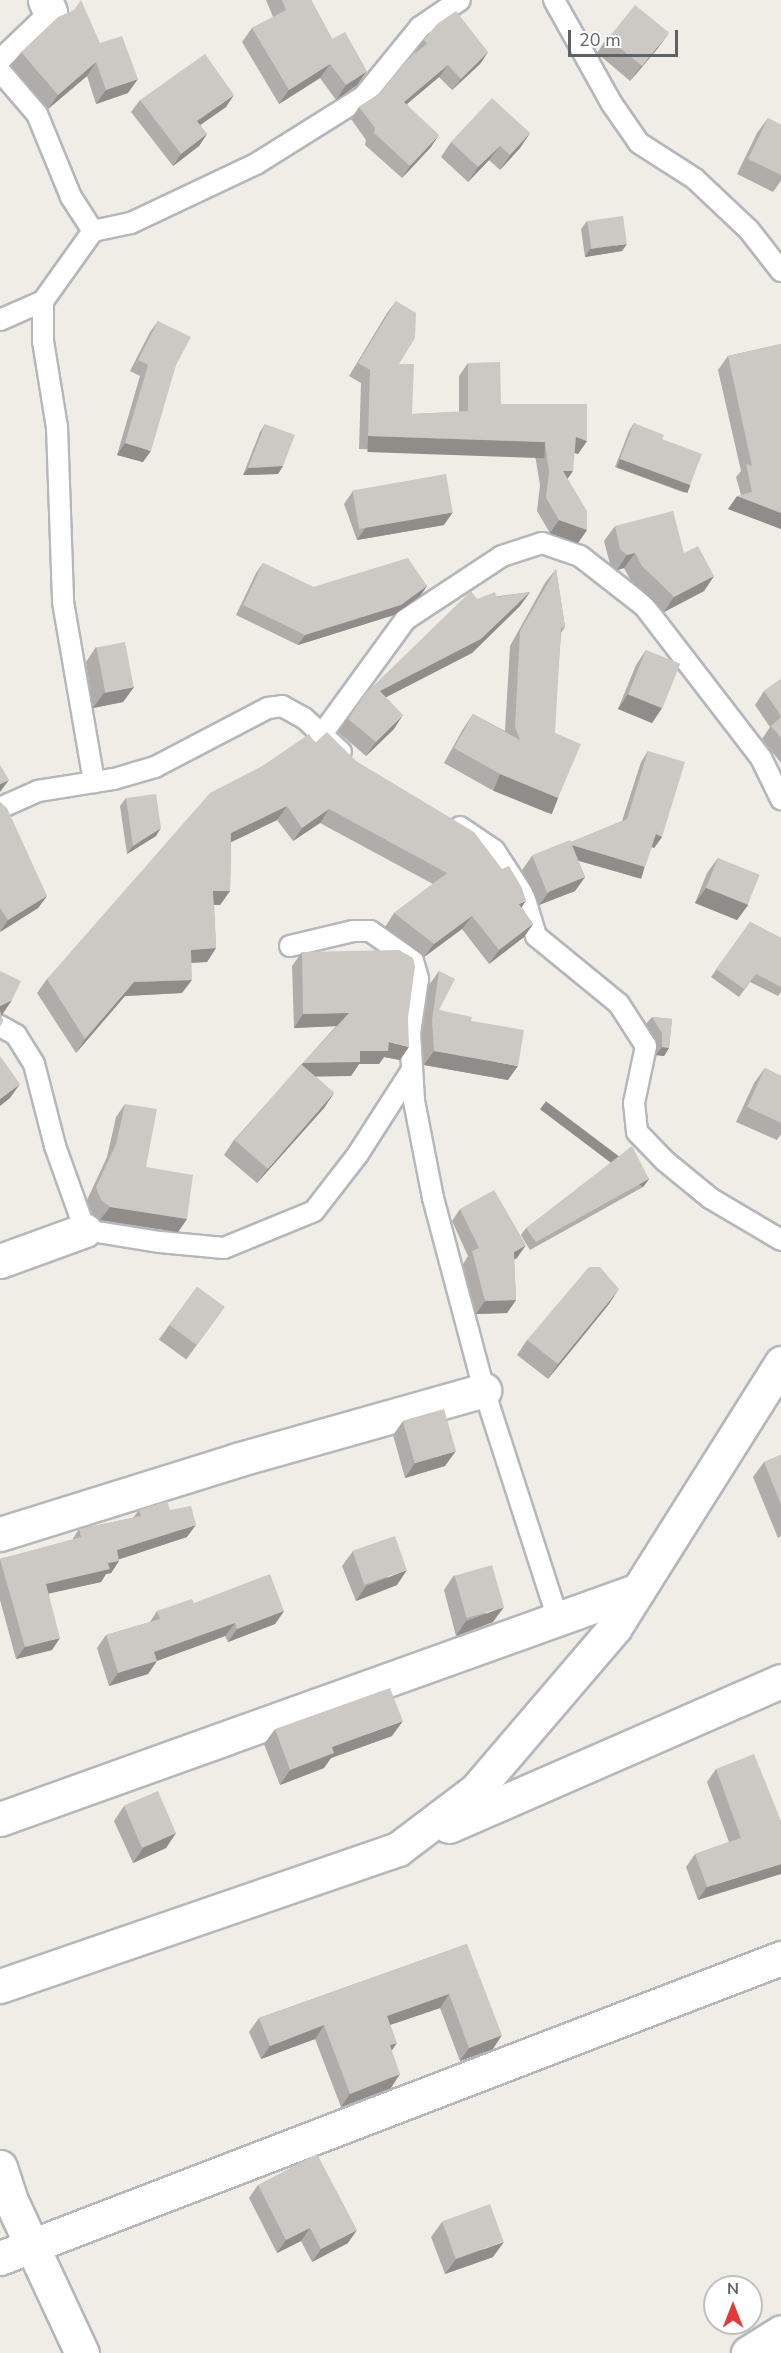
<!DOCTYPE html>
<style>
body{margin:0}
#map{position:relative;width:781px;height:2353px;overflow:hidden;background:#f0ede7;font-family:"Nunito Sans",sans-serif}
div>[style]{position:absolute}
.roads{filter:drop-shadow(2px 0 #b4b7bb) drop-shadow(-2px 0 #b4b7bb) drop-shadow(0 2px #b4b7bb) drop-shadow(0 -2px #b4b7bb)}
.lane>*{height:20px;margin:-10px;padding:0 10px;transform-origin:10px;border-radius:10px;background:#fff}
.street>*{height:33px;margin:-16.5px;padding:0 16.5px;transform-origin:16.5px;border-radius:16.5px;background:#fff}
.wall>*{inset:0;background:#afaca9;transform-origin:0 0}
.shaded-wall>*{inset:0;background:#8f8c89;transform-origin:0 0}
.building>*{inset:0;background:#ccc8c4;transform-origin:0 0}
span{translate:-50% -50%;white-space:nowrap;text-align:center;line-height:1.15;-webkit-text-stroke:4.5px #fff;paint-order:stroke}
.north{position:absolute;left:703px;top:2275px;width:60px;height:60px;box-sizing:border-box;background:#fff;border:2px solid #bfc0c2;border-radius:50%;rotate:0deg;font-size:16px;font-weight:700;line-height:24px;text-align:center;color:#5e6266}
.north::after{content:'';display:block;margin:auto;width:21px;height:27px;background:#e53839;clip-path:polygon(50% 0,100% 100%,50% 72%,0 100%)}
.scale{position:absolute;left:568px;top:30px;width:110px;height:27px;box-sizing:border-box;border:3px solid #5e6266;border-top:0;padding-left:8px;font-size:18px;line-height:21px;white-space:nowrap;color:#5e6266;-webkit-text-stroke:4px #fff;paint-order:stroke}
</style>
<div id="map">
<div class="roads">
<div class="lane">
<i style="left:554px;top:0;width:119px;rotate:60.9deg"></i>
<i style="left:612px;top:104px;width:47px;rotate:55.3deg"></i>
<i style="left:639px;top:143px;width:67px;rotate:32.7deg"></i>
<i style="left:695px;top:179px;width:74px;rotate:43.4deg"></i>
<i style="left:749px;top:230px;width:52px;rotate:52deg"></i>
<i style="left:0;top:60px;width:69px;rotate:-43.8deg"></i>
<i style="left:0;top:71px;width:57px;rotate:49.3deg"></i>
<i style="left:37px;top:114px;width:90px;rotate:67.7deg"></i>
<i style="left:71px;top:197px;width:40px;rotate:57.1deg"></i>
<i style="left:93px;top:231px;width:39px;rotate:-12deg"></i>
<i style="left:131px;top:223px;width:138px;rotate:-25.3deg"></i>
<i style="left:256px;top:164px;width:126px;rotate:-32.1deg"></i>
<i style="left:363px;top:97px;width:90px;rotate:-50.8deg"></i>
<i style="left:420px;top:27px;width:48px;rotate:-34deg"></i>
<i style="left:93px;top:231px;width:86px;rotate:125.5deg"></i>
<i style="left:43px;top:301px;width:40px;rotate:90deg"></i>
<i style="left:43px;top:341px;width:87px;rotate:80.8deg"></i>
<i style="left:57px;top:427px;width:175px;rotate:88deg"></i>
<i style="left:63px;top:602px;width:183px;rotate:80.2deg"></i>
<i style="left:0;top:320px;width:47px;rotate:-23.8deg"></i>
<i style="left:322px;top:734px;width:141px;rotate:-53.9deg"></i>
<i style="left:405px;top:620px;width:116px;rotate:-33.4deg"></i>
<i style="left:502px;top:556px;width:42px;rotate:-18deg"></i>
<i style="left:542px;top:543px;width:40px;rotate:18.9deg"></i>
<i style="left:580px;top:556px;width:81px;rotate:38deg"></i>
<i style="left:644px;top:606px;width:192px;rotate:52.4deg"></i>
<i style="left:761px;top:758px;width:46px;rotate:64deg"></i>
<i style="left:0;top:808px;width:42px;rotate:-24.1deg"></i>
<i style="left:38px;top:791px;width:77px;rotate:-9deg"></i>
<i style="left:114px;top:779px;width:43px;rotate:-16.3deg"></i>
<i style="left:155px;top:767px;width:127px;rotate:-27.6deg"></i>
<i style="left:268px;top:708px;width:14px;rotate:-8deg"></i>
<i style="left:282px;top:706px;width:25px;rotate:29deg"></i>
<i style="left:304px;top:718px;width:50px;rotate:42.6deg"></i>
<i style="left:460px;top:827px;width:41px;rotate:34.1deg"></i>
<i style="left:494px;top:850px;width:55px;rotate:56.9deg"></i>
<i style="left:524px;top:896px;width:42px;rotate:73.3deg"></i>
<i style="left:536px;top:936px;width:107px;rotate:39.3deg"></i>
<i style="left:619px;top:1004px;width:50px;rotate:57.3deg"></i>
<i style="left:646px;top:1046px;width:58px;rotate:101.9deg"></i>
<i style="left:634px;top:1103px;width:29px;rotate:84deg"></i>
<i style="left:637px;top:1132px;width:40px;rotate:46deg"></i>
<i style="left:665px;top:1161px;width:58px;rotate:39.4deg"></i>
<i style="left:710px;top:1198px;width:82px;rotate:30.6deg"></i>
<i style="left:290px;top:946px;width:65px;rotate:-13.4deg"></i>
<i style="left:353px;top:931px;width:17px"></i>
<i style="left:370px;top:931px;width:52px;rotate:34.9deg"></i>
<i style="left:413px;top:961px;width:19px;rotate:74deg"></i>
<i style="left:418px;top:979px;width:55px;rotate:98.4deg"></i>
<i style="left:410px;top:1033px;width:68px;rotate:86.6deg"></i>
<i style="left:414px;top:1101px;width:99px;rotate:78.9deg"></i>
<i style="left:433px;top:1198px;width:199px;rotate:75.1deg"></i>
<i style="left:484px;top:1390px;width:241px;rotate:72.1deg"></i>
<i style="left:0;top:1026px;width:18px;rotate:29deg"></i>
<i style="left:16px;top:1035px;width:34px;rotate:58deg"></i>
<i style="left:34px;top:1064px;width:85px;rotate:75.6deg"></i>
<i style="left:55px;top:1146px;width:89px;rotate:70.3deg"></i>
<i style="left:85px;top:1230px;width:76px;rotate:9.1deg"></i>
<i style="left:160px;top:1242px;width:64px;rotate:5.4deg"></i>
<i style="left:224px;top:1248px;width:97px;rotate:-22.3deg"></i>
<i style="left:314px;top:1211px;width:72px;rotate:-52.3deg"></i>
<i style="left:358px;top:1154px;width:100px;rotate:-57.3deg"></i>
</div>
<div class="street">
<i style="left:45px;top:0;width:13px;rotate:67deg"></i>
<i style="left:0;top:1261px;width:90px;rotate:-20deg"></i>
<i style="left:0;top:1534px;width:248px;rotate:-17.3deg"></i>
<i style="left:237px;top:1460px;width:257px;rotate:-15.8deg"></i>
<i style="left:0;top:1819px;width:678px;rotate:-19.74deg"></i>
<i style="left:449px;top:1826px;width:362px;rotate:-23.6deg"></i>
<i style="left:0;top:1986px;width:421px;rotate:-19deg"></i>
<i style="left:398px;top:1849px;width:98px;rotate:-37.1deg"></i>
<i style="left:476px;top:1790px;width:214px;rotate:-49.5deg"></i>
<i style="left:615px;top:1627px;width:312px;rotate:-57.8deg"></i>
<i style="left:0;top:2167px;width:38px;rotate:72deg"></i>
<i style="left:12px;top:2203px;width:166px;rotate:65deg"></i>
<i style="left:0;top:2258px;width:837px;rotate:-21.01deg"></i>
<i style="left:748px;top:2353px;width:39px;rotate:-32deg"></i>
</div>
</div>
<div class="wall">
<i style="clip-path:polygon(266px 0,311px 0,357px 85px,336px 100px,320px 78px,279px 104px,242px 42px,252px 28px,273px 17px)"></i>
<i style="clip-path:polygon(607px 38px,658px 48px,630px 81px,597px 53px)"></i>
<i style="clip-path:polygon(424px 40px,488px 52px,480px 64px,452px 90px,439px 77px,407px 104px,431px 147px,402px 178px,365px 145px,366px 140px,351px 119px,359px 107px,380px 93px,416px 53px,415px 52px)"></i>
<i style="clip-path:polygon(100px 43px,128px 93px,96px 104px,87px 76px,48px 109px,11px 66px,21px 52px)"></i>
<i style="clip-path:polygon(140px 100px,226px 107px,200px 125px,207px 134px,199px 146px,173px 166px,131px 112px)"></i>
<i style="clip-path:polygon(768px 118px,781px 125px,781px 181px,773px 192px,737px 174px,757px 133px)"></i>
<i style="clip-path:polygon(530px 133px,520px 148px,500px 170px,489px 160px,468px 182px,441px 157px,451px 142px)"></i>
<i style="clip-path:polygon(587px 221px,622px 251px,585px 257px,581px 229px)"></i>
<i style="clip-path:polygon(396px 301px,399px 364px,412px 414px,459px 412px,459px 376px,468px 363px,501px 404px,587px 441px,578px 454px,574px 453px,567px 479px,587px 530px,578px 543px,550px 533px,537px 511px,540px 485px,535px 455px,359px 449px,361px 383px,349px 376px,387px 313px)"></i>
<i style="clip-path:polygon(158px 321px,176px 365px,143px 462px,117px 455px,140px 376px,130px 371px,150px 332px)"></i>
<i style="clip-path:polygon(781px 344px,781px 529px,728px 509px,741px 495px,736px 477px,741px 471px,718px 370px,728px 356px)"></i>
<i style="clip-path:polygon(634px 423px,662px 439px,685px 493px,615px 467px,629px 431px)"></i>
<i style="clip-path:polygon(265px 424px,283px 466px,278px 474px,243px 475px,260px 432px)"></i>
<i style="clip-path:polygon(353px 491px,444px 525px,357px 540px,344px 504px)"></i>
<i style="clip-path:polygon(615px 526px,684px 553px,714px 576px,704px 591px,664px 612px,631px 581px,624px 568px,617px 570px,610px 564px,604px 541px)"></i>
<i style="clip-path:polygon(263px 563px,313px 587px,427px 586px,420px 596px,394px 615px,298px 645px,236px 615px,256px 573px)"></i>
<i style="clip-path:polygon(556px 569px,565px 627px,561px 633px,548px 813px,490px 789px,444px 763px,463px 729px,473px 714px,505px 731px,510px 646px,545px 583px)"></i>
<i style="clip-path:polygon(530px 592px,520px 606px,472px 653px,386px 697px,394px 729px,366px 756px,338px 732px,365px 694px,477px 599px)"></i>
<i style="clip-path:polygon(96px 647px,134px 687px,123px 702px,93px 708px,86px 662px)"></i>
<i style="clip-path:polygon(646px 650px,662px 708px,652px 723px,618px 709px,636px 665px)"></i>
<i style="clip-path:polygon(781px 679px,781px 763px,762px 739px,770px 727px,755px 705px,764px 691px)"></i>
<i style="clip-path:polygon(315px 743px,356px 761px,522px 908px,533px 924px,524px 937px,489px 964px,462px 929px,424px 957px,385px 927px,394px 913px,433px 884px,320px 823px,293px 841px,277px 820px,231px 842px,230px 891px,220px 905px,214px 905px,216px 948px,207px 962px,191px 963px,182px 993px,125px 996px,76px 1053px,37px 993px,47px 979px)"></i>
<i style="clip-path:polygon(648px 751px,662px 837px,654px 848px,652px 847px,638px 878px,578px 860px,585px 877px,575px 891px,539px 905px,522px 870px,532px 856px,571px 842px,622px 821px,641px 762px)"></i>
<i style="clip-path:polygon(126px 798px,156px 836px,127px 854px,120px 806px)"></i>
<i style="clip-path:polygon(0 802px,47px 896px,38px 908px,0 932px)"></i>
<i style="clip-path:polygon(718px 858px,748px 905px,737px 920px,695px 903px,707px 873px)"></i>
<i style="clip-path:polygon(750px 922px,781px 938px,781px 992px,778px 996px,750px 982px,739px 997px,711px 977px)"></i>
<i style="clip-path:polygon(302px 952px,400px 1060px,384px 1057px,379px 1064px,359px 1064px,351px 1076px,315px 1076px,334px 1093px,324px 1108px,257px 1183px,224px 1155px,234px 1140px,336px 1026px,294px 1028px,292px 966px)"></i>
<i style="clip-path:polygon(439px 971px,439px 1010px,471px 1021px,508px 1080px,424px 1065px,422px 1034px,429px 985px)"></i>
<i style="clip-path:polygon(652px 1017px,672px 1019px,669px 1048px,664px 1056px,656px 1055px,656px 1040px,646px 1024px)"></i>
<i style="clip-path:polygon(765px 1068px,781px 1076px,781px 1134px,777px 1140px,736px 1122px,754px 1083px)"></i>
<i style="clip-path:polygon(125px 1104px,146px 1167px,187px 1219px,178px 1232px,100px 1220px,92px 1213px,87px 1200px,107px 1157px,116px 1117px)"></i>
<i style="clip-path:polygon(649px 1179px,643px 1187px,530px 1250px,521px 1235px,526px 1228px)"></i>
<i style="clip-path:polygon(460px 1209px,517px 1258px,514px 1259px,516px 1300px,507px 1313px,476px 1314px,463px 1264px,468px 1256px,452px 1221px)"></i>
<i style="left:197px;top:1287px;width:34px;height:65px;rotate:36deg"></i>
<i style="clip-path:polygon(609px 1304px,548px 1379px,517px 1355px,527px 1340px)"></i>
<i style="clip-path:polygon(403px 1421px,445px 1466px,405px 1478px,393px 1435px)"></i>
<i style="clip-path:polygon(781px 1455px,781px 1536px,778px 1538px,753px 1477px,764px 1462px)"></i>
<i style="clip-path:polygon(139px 1510px,170px 1510px,187px 1537px,119px 1559px,119px 1561px,111px 1573px,106px 1574px,101px 1582px,49px 1593px,52px 1650px,16px 1659px,0 1600px,0 1559px,72px 1540px,79px 1529px,133px 1518px)"></i>
<i style="clip-path:polygon(353px 1551px,397px 1585px,356px 1601px,342px 1566px)"></i>
<i style="clip-path:polygon(454px 1575px,493px 1622px,456px 1636px,444px 1590px)"></i>
<i style="clip-path:polygon(194px 1603px,284px 1611px,275px 1624px,228px 1642px,225px 1636px,157px 1661px,148px 1674px,109px 1686px,97px 1648px,106px 1635px,150px 1622px,157px 1611px)"></i>
<i style="clip-path:polygon(275px 1729px,392px 1736px,331px 1758px,324px 1768px,280px 1785px,264px 1744px)"></i>
<i style="clip-path:polygon(716px 1769px,781px 1821px,698px 1900px,686px 1867px,695px 1854px,729px 1842px,707px 1782px)"></i>
<i style="clip-path:polygon(124px 1806px,176px 1833px,166px 1848px,133px 1863px,114px 1821px)"></i>
<i style="clip-path:polygon(467px 1944px,493px 2049px,460px 2061px,440px 2008px,390px 2025px,392px 2050px,391px 2088px,341px 2107px,315px 2039px,261px 2059px,249px 2032px,259px 2018px)"></i>
<i style="clip-path:polygon(258px 2185px,348px 2243px,312px 2262px,301px 2241px,277px 2253px,249px 2198px)"></i>
<i style="clip-path:polygon(442px 2222px,493px 2257px,445px 2274px,431px 2237px)"></i>
</div>
<div class="shaded-wall">
<i style="clip-path:polygon(669px 33px,658px 48px,630px 81px,641px 66px)"></i>
<i style="clip-path:polygon(488px 52px,480px 64px,452px 90px,461px 79px)"></i>
<i style="clip-path:polygon(96px 62px,87px 76px,48px 109px,58px 95px)"></i>
<i style="clip-path:polygon(330px 64px,320px 78px,279px 104px,289px 90px)"></i>
<i style="clip-path:polygon(448px 65px,439px 77px,395px 114px,404px 102px)"></i>
<i style="clip-path:polygon(367px 71px,357px 85px,336px 100px,346px 85px)"></i>
<i style="clip-path:polygon(138px 79px,128px 93px,96px 104px,106px 90px)"></i>
<i style="clip-path:polygon(234px 95px,226px 107px,189px 133px,197px 121px)"></i>
<i style="clip-path:polygon(530px 133px,520px 148px,500px 170px,510px 155px)"></i>
<i style="clip-path:polygon(207px 134px,199px 146px,173px 166px,181px 154px)"></i>
<i style="clip-path:polygon(439px 135px,431px 147px,402px 178px,410px 166px)"></i>
<i style="clip-path:polygon(500px 146px,489px 160px,468px 182px,478px 167px)"></i>
<i style="clip-path:polygon(627px 244px,622px 251px,585px 257px,590px 249px)"></i>
<i style="left:368px;top:436px;width:177px;height:16px;rotate:2deg"></i>
<i style="clip-path:polygon(576px 437px,587px 441px,578px 454px,567px 450px)"></i>
<i style="clip-path:polygon(125px 443px,151px 451px,143px 462px,117px 455px)"></i>
<i style="left:620px;top:459px;width:75px;height:9px;rotate:20deg"></i>
<i style="clip-path:polygon(283px 466px,278px 474px,243px 475px,248px 468px)"></i>
<i style="clip-path:polygon(563px 471px,573px 471px,564px 484px)"></i>
<i style="clip-path:polygon(737px 496px,781px 513px,781px 529px,728px 509px)"></i>
<i style="clip-path:polygon(453px 512px,444px 525px,357px 540px,366px 527px)"></i>
<i style="clip-path:polygon(559px 520px,587px 530px,578px 543px,550px 533px)"></i>
<i style="clip-path:polygon(635px 553px,624px 568px,617px 570px,627px 555px)"></i>
<i style="clip-path:polygon(714px 576px,704px 591px,664px 612px,674px 597px)"></i>
<i style="clip-path:polygon(427px 586px,420px 596px,394px 615px,298px 645px,305px 635px)"></i>
<i style="clip-path:polygon(530px 592px,520px 606px,472px 653px,371px 705px,380px 691px)"></i>
<i style="clip-path:polygon(134px 687px,123px 702px,93px 708px,104px 693px)"></i>
<i style="clip-path:polygon(628px 694px,662px 708px,652px 723px,618px 709px)"></i>
<i style="clip-path:polygon(403px 715px,394px 729px,366px 756px,376px 742px)"></i>
<i style="left:500px;top:774px;width:63px;height:18px;rotate:22deg"></i>
<i style="clip-path:polygon(9px 780px,0 792px,0 784px)"></i>
<i style="clip-path:polygon(287px 806px,277px 820px,221px 847px,231px 833px)"></i>
<i style="clip-path:polygon(329px 809px,320px 823px,293px 841px,302px 828px)"></i>
<i style="clip-path:polygon(161px 828px,156px 836px,127px 854px,133px 846px)"></i>
<i style="clip-path:polygon(656px 834px,662px 837px,654px 848px,648px 845px)"></i>
<i style="left:567px;top:844px;width:81px;height:13px;rotate:16deg"></i>
<i style="clip-path:polygon(585px 877px,575px 891px,539px 905px,550px 891px)"></i>
<i style="clip-path:polygon(706px 888px,748px 905px,737px 920px,695px 903px)"></i>
<i style="clip-path:polygon(213px 891px,230px 891px,220px 905px,203px 904px)"></i>
<i style="clip-path:polygon(47px 896px,38px 908px,0 932px,8px 920px)"></i>
<i style="clip-path:polygon(526px 901px,517px 914px,519px 904px)"></i>
<i style="clip-path:polygon(472px 916px,462px 929px,424px 957px,434px 944px)"></i>
<i style="clip-path:polygon(533px 924px,524px 937px,489px 964px,499px 950px)"></i>
<i style="clip-path:polygon(216px 948px,207px 962px,181px 963px,191px 950px)"></i>
<i style="clip-path:polygon(192px 980px,182px 993px,125px 996px,76px 1053px,85px 1039px,134px 982px)"></i>
<i style="clip-path:polygon(12px 1000px,2px 1015px,0 1016px,0 1006px)"></i>
<i style="clip-path:polygon(349px 1013px,339px 1026px,294px 1028px,303px 1014px)"></i>
<i style="clip-path:polygon(389px 1042px,409px 1047px,400px 1060px,384px 1057px,379px 1064px,359px 1064px,351px 1076px,293px 1077px,303px 1063px,360px 1051px)"></i>
<i style="clip-path:polygon(662px 1047px,669px 1048px,664px 1056px,656px 1055px)"></i>
<i style="clip-path:polygon(434px 1051px,518px 1066px,508px 1080px,424px 1065px)"></i>
<i style="clip-path:polygon(20px 1084px,10px 1098px,0 1106px,0 1099px)"></i>
<i style="clip-path:polygon(334px 1093px,324px 1108px,257px 1183px,268px 1168px)"></i>
<i style="left:649px;top:1179px;width:10px;height:129px;rotate:127deg"></i>
<i style="clip-path:polygon(110px 1207px,187px 1219px,178px 1232px,100px 1220px)"></i>
<i style="clip-path:polygon(526px 1245px,517px 1258px,505px 1265px,514px 1252px)"></i>
<i style="clip-path:polygon(619px 1289px,609px 1304px,548px 1379px,558px 1364px)"></i>
<i style="clip-path:polygon(516px 1300px,507px 1313px,476px 1314px,485px 1301px)"></i>
<i style="clip-path:polygon(456px 1451px,445px 1466px,405px 1478px,415px 1463px)"></i>
<i style="clip-path:polygon(196px 1525px,187px 1537px,108px 1563px,117px 1550px)"></i>
<i style="clip-path:polygon(119px 1561px,111px 1573px,106px 1574px,101px 1582px,38px 1596px,46px 1584px,108px 1563px)"></i>
<i style="clip-path:polygon(407px 1570px,397px 1585px,356px 1601px,366px 1586px)"></i>
<i style="clip-path:polygon(504px 1607px,493px 1622px,456px 1636px,466px 1621px)"></i>
<i style="clip-path:polygon(284px 1611px,275px 1624px,228px 1642px,237px 1629px)"></i>
<i style="clip-path:polygon(235px 1623px,225px 1636px,151px 1663px,157px 1661px,148px 1674px,109px 1686px,118px 1673px,154px 1652px)"></i>
<i style="clip-path:polygon(60px 1638px,52px 1650px,16px 1659px,25px 1647px)"></i>
<i style="clip-path:polygon(403px 1721px,392px 1736px,331px 1758px,324px 1768px,280px 1785px,290px 1770px,332px 1747px)"></i>
<i style="clip-path:polygon(176px 1833px,166px 1848px,133px 1863px,143px 1848px)"></i>
<i style="clip-path:polygon(781px 1864px,781px 1874px,698px 1900px,707px 1887px)"></i>
<i style="clip-path:polygon(449px 1994px,440px 2008px,378px 2029px,387px 2016px)"></i>
<i style="clip-path:polygon(324px 2025px,315px 2039px,261px 2059px,270px 2046px)"></i>
<i style="clip-path:polygon(502px 2035px,493px 2049px,460px 2061px,469px 2048px)"></i>
<i style="clip-path:polygon(397px 2043px,388px 2056px,390px 2045px)"></i>
<i style="clip-path:polygon(400px 2074px,391px 2088px,341px 2107px,350px 2094px)"></i>
<i style="clip-path:polygon(310px 2228px,301px 2241px,277px 2253px,286px 2240px)"></i>
<i style="clip-path:polygon(357px 2230px,348px 2243px,312px 2262px,321px 2249px)"></i>
<i style="clip-path:polygon(504px 2242px,493px 2257px,445px 2274px,456px 2259px)"></i>
</div>
<div class="building">
<i style="clip-path:polygon(81px 0,100px 43px,122px 36px,138px 79px,106px 90px,96px 62px,58px 95px,21px 52px,58px 17px,74px 10px)"></i>
<i style="clip-path:polygon(282px 0,311px 0,332px 39px,345px 32px,367px 71px,346px 85px,330px 64px,289px 90px,252px 28px,286px 10px)"></i>
<i style="left:635px;top:5px;width:44px;height:43px;rotate:39deg"></i>
<i style="clip-path:polygon(456px 11px,488px 52px,461px 79px,448px 65px,404px 102px,439px 135px,410px 166px,374px 133px,375px 128px,359px 107px,380px 93px,408px 59px,427px 44px,424px 40px,437px 24px)"></i>
<i style="clip-path:polygon(205px 54px,234px 95px,197px 121px,207px 134px,181px 154px,140px 100px)"></i>
<i style="clip-path:polygon(492px 98px,530px 133px,510px 155px,500px 146px,478px 167px,451px 142px)"></i>
<i style="clip-path:polygon(768px 118px,781px 125px,781px 175px,748px 159px)"></i>
<i style="left:623px;top:216px;width:28px;height:36px;rotate:82deg"></i>
<i style="clip-path:polygon(396px 301px,416px 313px,415px 338px,399px 364px,414px 364px,412px 414px,468px 411px,468px 363px,500px 362px,501px 404px,587px 404px,587px 441px,576px 437px,573px 471px,563px 471px,587px 511px,587px 530px,559px 520px,546px 498px,549px 472px,545px 442px,368px 436px,370px 370px,358px 363px)"></i>
<i style="clip-path:polygon(158px 321px,191px 337px,176px 365px,151px 451px,125px 443px,148px 365px,138px 360px)"></i>
<i style="clip-path:polygon(781px 344px,781px 513px,737px 496px,752px 492px,746px 464px,752px 466px,728px 356px)"></i>
<i style="clip-path:polygon(634px 423px,664px 435px,662px 439px,702px 454px,690px 485px,620px 459px)"></i>
<i style="clip-path:polygon(265px 424px,295px 435px,283px 466px,248px 468px)"></i>
<i style="left:446px;top:474px;width:39px;height:95px;rotate:80deg"></i>
<i style="clip-path:polygon(673px 511px,684px 553px,698px 546px,714px 576px,674px 597px,642px 566px,635px 553px,627px 555px,620px 549px,615px 526px)"></i>
<i style="clip-path:polygon(408px 558px,427px 586px,401px 605px,305px 635px,243px 605px,263px 563px,313px 587px)"></i>
<i style="clip-path:polygon(556px 569px,565px 627px,561px 628px,555px 733px,581px 744px,558px 798px,500px 774px,454px 748px,473px 714px,520px 740px,515px 727px,520px 631px)"></i>
<i style="clip-path:polygon(471px 591px,477px 599px,495px 592px,497px 597px,530px 592px,481px 639px,380px 691px,403px 715px,376px 742px,348px 719px,365px 694px)"></i>
<i style="left:125px;top:642px;width:46px;height:29px;rotate:79deg"></i>
<i style="left:646px;top:650px;width:37px;height:48px;rotate:22deg"></i>
<i style="clip-path:polygon(781px 679px,781px 716px,764px 691px)"></i>
<i style="clip-path:polygon(781px 717px,781px 738px,771px 726px)"></i>
<i style="clip-path:polygon(327px 732px,356px 761px,474px 832px,502px 869px,509px 866px,522px 888px,526px 901px,519px 904px,533px 924px,499px 950px,472px 916px,434px 944px,394px 913px,447px 873px,329px 809px,302px 828px,287px 806px,231px 833px,230px 891px,213px 891px,216px 948px,191px 950px,192px 980px,134px 982px,85px 1039px,47px 979px,210px 793px,264px 765px,309px 734px,315px 743px)"></i>
<i style="clip-path:polygon(648px 751px,685px 762px,662px 837px,656px 834px,645px 867px,572px 845px,571px 842px,627px 819px)"></i>
<i style="clip-path:polygon(0 765px,9px 780px,0 784px)"></i>
<i style="clip-path:polygon(156px 794px,161px 828px,133px 846px,126px 798px)"></i>
<i style="clip-path:polygon(0 802px,7px 808px,47px 896px,8px 920px,0 908px)"></i>
<i style="left:570px;top:840px;width:40px;height:41px;rotate:68deg"></i>
<i style="left:718px;top:858px;width:45px;height:32px;rotate:22deg"></i>
<i style="clip-path:polygon(750px 922px,781px 938px,781px 987px,756px 974px,744px 989px,716px 969px)"></i>
<i style="clip-path:polygon(399px 950px,413px 958px,415px 966px,408px 1018px,409px 1047px,389px 1042px,388px 1051px,360px 1051px,360px 1062px,303px 1063px,349px 1013px,303px 1014px,302px 952px)"></i>
<i style="clip-path:polygon(0 971px,21px 981px,12px 1000px,0 1006px)"></i>
<i style="clip-path:polygon(439px 971px,455px 979px,439px 1010px,472px 1017px,471px 1021px,524px 1030px,518px 1066px,434px 1051px,432px 1020px)"></i>
<i style="clip-path:polygon(0 1010px,3px 1021px,0 1027px)"></i>
<i style="clip-path:polygon(652px 1017px,672px 1019px,669px 1048px,662px 1047px,662px 1033px)"></i>
<i style="clip-path:polygon(0 1056px,20px 1084px,0 1099px)"></i>
<i style="left:301px;top:1064px;width:44px;height:101px;rotate:41deg"></i>
<i style="clip-path:polygon(765px 1068px,781px 1076px,781px 1123px,747px 1107px)"></i>
<i style="clip-path:polygon(125px 1104px,157px 1109px,146px 1167px,193px 1175px,187px 1219px,110px 1207px,101px 1200px,96px 1187px,116px 1144px)"></i>
<i style="clip-path:polygon(632px 1146px,649px 1179px,536px 1242px,526px 1228px)"></i>
<i style="clip-path:polygon(494px 1190px,526px 1245px,514px 1252px,516px 1300px,485px 1301px,472px 1251px,479px 1248px,460px 1209px)"></i>
<i style="clip-path:polygon(589px 1267px,600px 1267px,619px 1289px,558px 1364px,527px 1340px)"></i>
<i style="left:197px;top:1287px;width:34px;height:47px;rotate:36deg"></i>
<i style="left:444px;top:1409px;width:44px;height:43px;rotate:74deg"></i>
<i style="clip-path:polygon(781px 1455px,781px 1505px,764px 1462px)"></i>
<i style="clip-path:polygon(167px 1501px,170px 1510px,191px 1506px,196px 1525px,117px 1550px,119px 1561px,108px 1563px,110px 1569px,46px 1584px,60px 1638px,25px 1647px,0 1559px,81px 1537px,79px 1529px,141px 1516px,139px 1510px)"></i>
<i style="left:395px;top:1536px;width:36px;height:45px;rotate:71deg"></i>
<i style="left:492px;top:1565px;width:44px;height:39px;rotate:74deg"></i>
<i style="clip-path:polygon(270px 1574px,284px 1611px,237px 1629px,235px 1623px,154px 1652px,157px 1661px,118px 1673px,106px 1635px,160px 1619px,157px 1611px,192px 1599px,194px 1603px)"></i>
<i style="clip-path:polygon(390px 1688px,403px 1721px,332px 1747px,334px 1753px,290px 1770px,275px 1729px)"></i>
<i style="clip-path:polygon(754px 1754px,781px 1821px,781px 1864px,707px 1887px,695px 1854px,741px 1838px,716px 1769px)"></i>
<i style="left:158px;top:1791px;width:46px;height:37px;rotate:67deg"></i>
<i style="clip-path:polygon(467px 1944px,502px 2035px,469px 2048px,449px 1994px,387px 2016px,397px 2043px,390px 2045px,400px 2074px,350px 2094px,324px 2025px,270px 2046px,259px 2018px)"></i>
<i style="clip-path:polygon(317px 2154px,357px 2230px,321px 2249px,310px 2228px,286px 2240px,258px 2185px)"></i>
<i style="left:490px;top:2204px;width:40px;height:51px;rotate:70deg"></i>
</div>
<div class="north">N</div>
<div class="scale">20 m</div>
</div>
